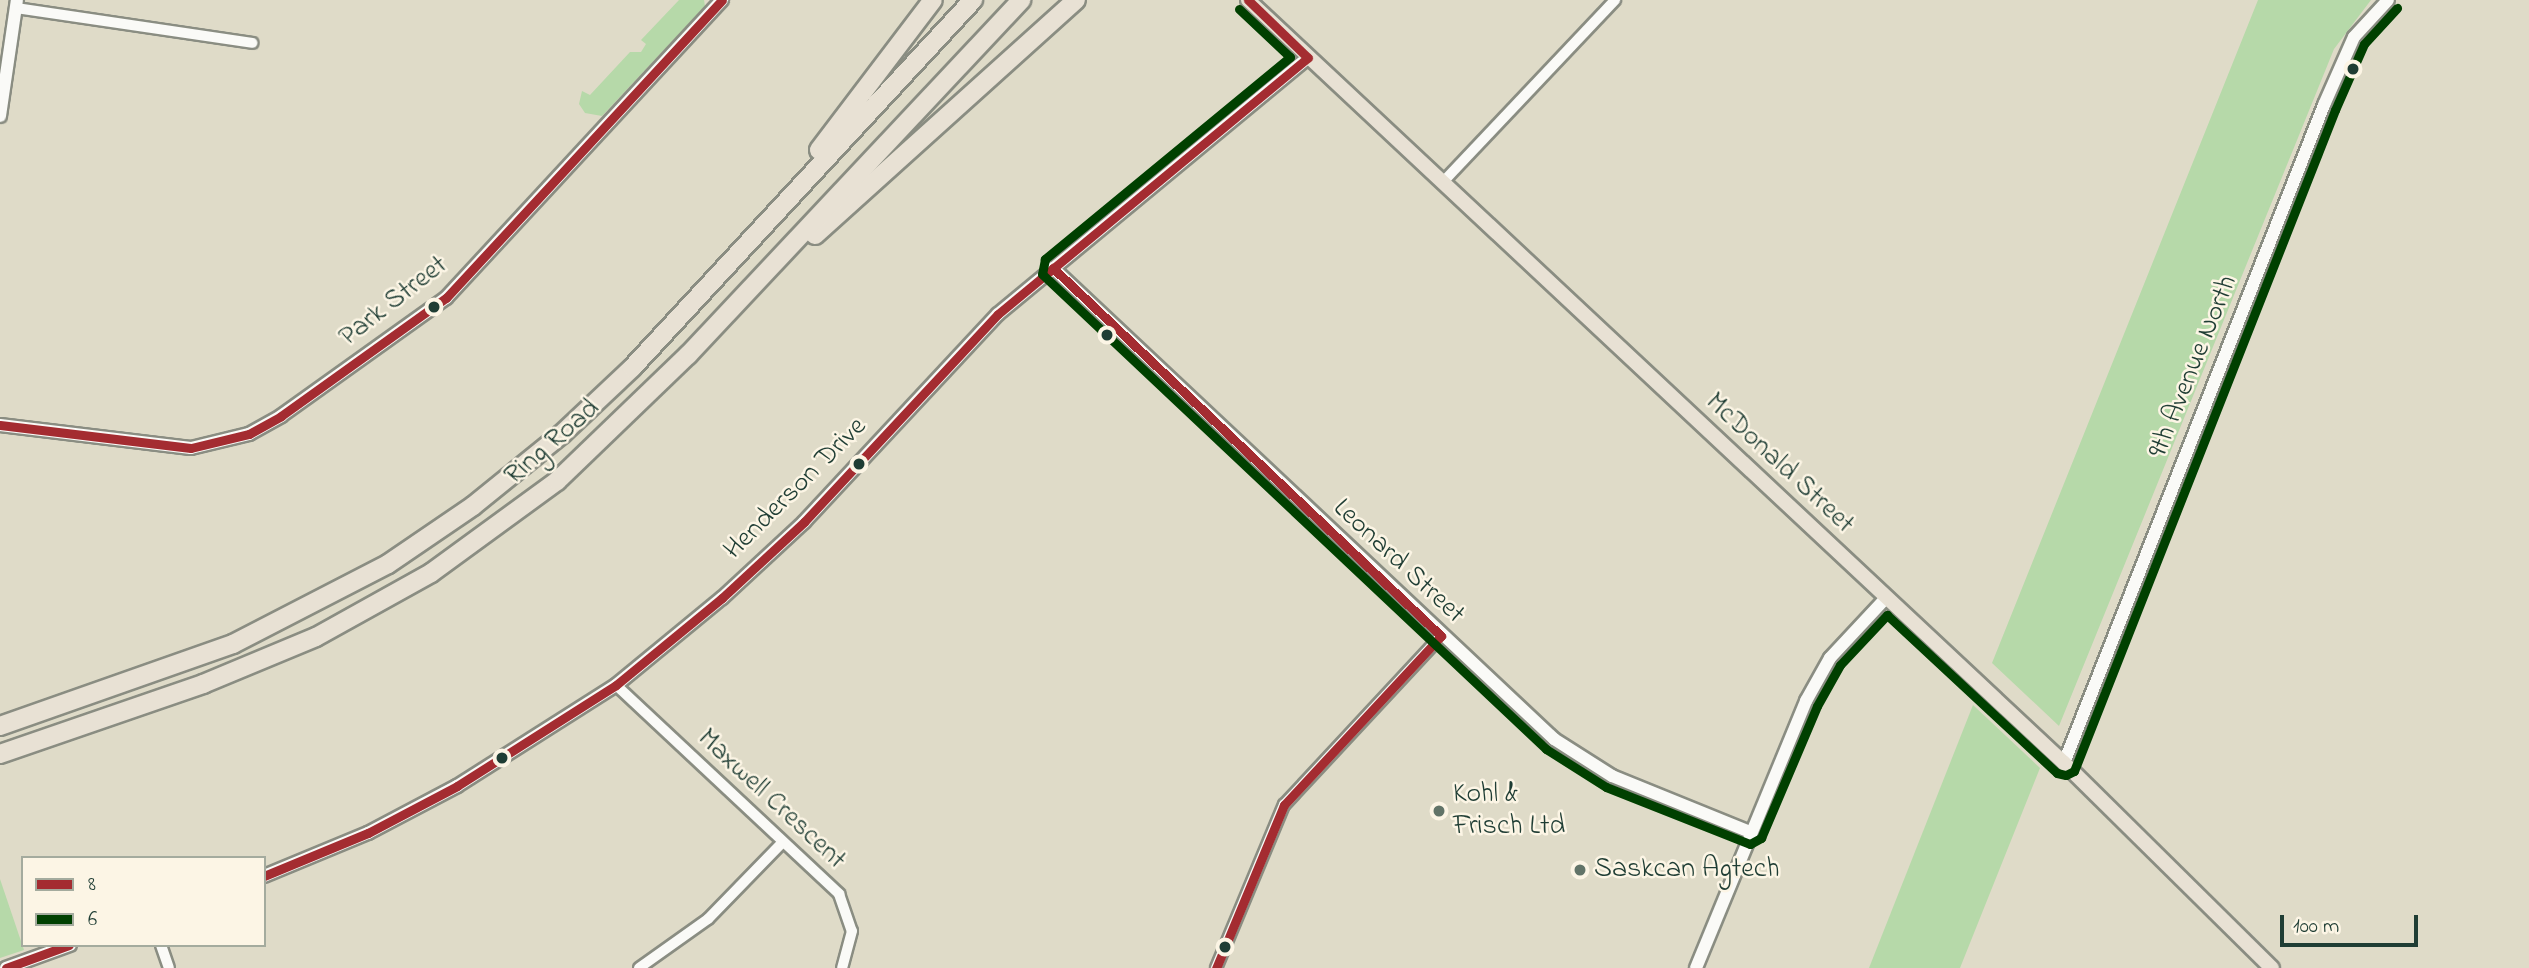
<!DOCTYPE html>
<style>
body{margin:0}
#map{position:relative;width:2529px;height:968px;overflow:hidden;background:#dfdbc8;font-family:"Indie Flower",sans-serif}
div>[style]{position:absolute}
.green>*{inset:0;background:#b6d9a9}
.roads{filter:drop-shadow(2px 0 #8a8d82) drop-shadow(-2px 0 #8a8d82) drop-shadow(0 2px #8a8d82) drop-shadow(0 -2px #8a8d82)}
.minor>*{height:10px;margin:-5px;padding:0 5px;transform-origin:5px;border-radius:5px;background:#fafaf7}
.tertiary>*{height:12px;margin:-6px;padding:0 6px;transform-origin:6px;border-radius:6px;background:#fafaf7}
.primary>*{height:14px;margin:-7px;padding:0 7px;transform-origin:7px;border-radius:7px;background:#e8e1d4}
.motorway>*{height:18px;margin:-9px;padding:0 9px;transform-origin:9px;border-radius:9px;background:#e8e1d4}
.bus-1>*{height:9px;margin:-4.5px;padding:0 4.5px;transform-origin:4.5px;border-radius:4.5px;background:#a42c31}
.bus-2>*{height:9px;margin:-4.5px;padding:0 4.5px;transform-origin:4.5px;border-radius:4.5px;background:#004000}
.dots>*{width:19px;height:19px;translate:-50% -50%;box-sizing:border-box;border:4px solid #fcf5e5;border-radius:50%}
span{translate:-50% -50%;white-space:nowrap;text-align:center;line-height:1.15;-webkit-text-stroke:5px #fcf5e5;paint-order:stroke}
.street-label{font-size:28px;color:#1f3d34}
.poi-label{font-size:28px;color:#1f3d34}
.left{translate:0 -50%;text-align:left}
.legend{position:absolute;left:21px;top:856px;width:245px;height:91px;box-sizing:border-box;background:#fcf5e5;border:2px solid #a4ab9e;margin:0;padding:9px 12px;list-style:none;font-size:21px;color:#1f3d34}
.legend li{display:flex;align-items:center;gap:14px;height:35px}
.legend b{width:35px;border:2px solid #a4ab9e}
.scale{position:absolute;left:2280px;top:915px;width:138px;height:32px;box-sizing:border-box;border:4px solid #1f3d34;border-top:0;padding-left:9px;font-size:21px;line-height:24px;white-space:nowrap;color:#1f3d34;-webkit-text-stroke:5px #fcf5e5;paint-order:stroke}
</style>
<div id="map">
<div class="green">
<i style="clip-path:polygon(679px 0,704px 0,705px 6px,602px 116px,585px 113px,579px 104px,582px 91px,590px 95px,630px 52px,641px 52px,646px 44px,641px 40px)"></i>
<i style="clip-path:polygon(2258px 0,2371px 0,2334px 49px,2059px 726px,1992px 663px)"></i>
<i style="clip-path:polygon(1973px 705px,2040px 768px,1960px 968px,1869px 968px)"></i>
<i style="clip-path:polygon(0 879px,24px 950px,0 958px)"></i>
</div>
<div class="roads">
<div class="minor">
<i style="left:16px;top:8px;width:239px;rotate:8.4deg"></i>
<i style="left:1442px;top:183px;width:252px;rotate:-46.6deg"></i>
<i style="left:616px;top:685px;width:306px;rotate:43.1deg"></i>
<i style="left:839px;top:894px;width:39px;rotate:71deg"></i>
<i style="left:852px;top:931px;width:38px;rotate:105deg"></i>
<i style="left:161px;top:945px;width:24px;rotate:71deg"></i>
<i style="left:639px;top:968px;width:85px;rotate:-35.4deg"></i>
<i style="left:708px;top:919px;width:107px;rotate:-45.8deg"></i>
<i style="left:1216px;top:968px;width:177px;rotate:-67.4deg"></i>
<i style="left:1284px;top:805px;width:231px;rotate:-47.1deg"></i>
</div>
<div class="tertiary">
<i style="left:0;top:116px;width:117px;rotate:-81.7deg"></i>
<i style="left:1053px;top:268px;width:688px;rotate:43.23deg"></i>
<i style="left:1554px;top:739px;width:69px;rotate:32.5deg"></i>
<i style="left:1612px;top:776px;width:149px;rotate:22.1deg"></i>
<i style="left:0;top:425px;width:192px;rotate:6.9deg"></i>
<i style="left:191px;top:448px;width:60px;rotate:-13.6deg"></i>
<i style="left:249px;top:434px;width:37px;rotate:-29deg"></i>
<i style="left:281px;top:416px;width:203px;rotate:-35.6deg"></i>
<i style="left:446px;top:298px;width:406px;rotate:-47.2deg"></i>
<i style="left:2064px;top:763px;width:708px;rotate:-68.44deg"></i>
<i style="left:2324px;top:105px;width:74px;rotate:-66.2deg"></i>
<i style="left:2354px;top:37px;width:50px;rotate:-47.4deg"></i>
<i style="left:264px;top:876px;width:113px;rotate:-22.5deg"></i>
<i style="left:368px;top:833px;width:101px;rotate:-27.8deg"></i>
<i style="left:457px;top:786px;width:188px;rotate:-32.4deg"></i>
<i style="left:616px;top:685px;width:137px;rotate:-39.4deg"></i>
<i style="left:722px;top:598px;width:112px;rotate:-42.8deg"></i>
<i style="left:804px;top:522px;width:284px;rotate:-47deg"></i>
<i style="left:998px;top:314px;width:402px;rotate:-39.6deg"></i>
<i style="left:6px;top:968px;width:68px;rotate:-19.8deg"></i>
<i style="left:1696px;top:968px;width:289px;rotate:-67.6deg"></i>
<i style="left:1806px;top:701px;width:49px;rotate:-60.8deg"></i>
<i style="left:1830px;top:658px;width:82px;rotate:-47deg"></i>
</div>
<div class="primary">
<i style="left:1248px;top:0;width:1117px;rotate:43.08deg"></i>
<i style="left:2064px;top:763px;width:292px;rotate:44.6deg"></i>
</div>
<div class="motorway">
<i style="left:819px;top:150px;width:188px;rotate:-52.8deg"></i>
<i style="left:815px;top:235px;width:351px;rotate:-42deg"></i>
<i style="left:0;top:726px;width:247px;rotate:-19.4deg"></i>
<i style="left:233px;top:644px;width:174px;rotate:-27.3deg"></i>
<i style="left:388px;top:564px;width:103px;rotate:-34.3deg"></i>
<i style="left:473px;top:506px;width:114px;rotate:-39deg"></i>
<i style="left:562px;top:434px;width:96px;rotate:-43.3deg"></i>
<i style="left:632px;top:368px;width:502px;rotate:-47.18deg"></i>
<i style="left:0;top:754px;width:215px;rotate:-19deg"></i>
<i style="left:203px;top:684px;width:122px;rotate:-22.6deg"></i>
<i style="left:316px;top:637px;width:132px;rotate:-29.1deg"></i>
<i style="left:431px;top:573px;width:156px;rotate:-36.1deg"></i>
<i style="left:557px;top:481px;width:182px;rotate:-43.9deg"></i>
<i style="left:688px;top:355px;width:487px;rotate:-46.8deg"></i>
</div>
</div>
<div class="bus-1">
<i style="left:1248px;top:0;width:83px;rotate:44deg"></i>
<i style="left:1053px;top:268px;width:535px;rotate:43.48deg"></i>
<i style="left:1441px;top:636px;width:231px;rotate:132.9deg"></i>
<i style="left:1284px;top:805px;width:177px;rotate:112.6deg"></i>
<i style="left:0;top:425px;width:192px;rotate:6.9deg"></i>
<i style="left:191px;top:448px;width:60px;rotate:-13.6deg"></i>
<i style="left:249px;top:434px;width:37px;rotate:-29deg"></i>
<i style="left:281px;top:416px;width:203px;rotate:-35.6deg"></i>
<i style="left:446px;top:298px;width:406px;rotate:-47.2deg"></i>
<i style="left:264px;top:876px;width:113px;rotate:-22.5deg"></i>
<i style="left:368px;top:833px;width:101px;rotate:-27.8deg"></i>
<i style="left:457px;top:786px;width:188px;rotate:-32.4deg"></i>
<i style="left:616px;top:685px;width:137px;rotate:-39.4deg"></i>
<i style="left:722px;top:598px;width:112px;rotate:-42.8deg"></i>
<i style="left:804px;top:522px;width:284px;rotate:-47deg"></i>
<i style="left:998px;top:314px;width:402px;rotate:-39.6deg"></i>
<i style="left:6px;top:968px;width:67px;rotate:-20.1deg"></i>
</div>
<div class="bus-2">
<i style="left:1239px;top:9px;width:70px;rotate:43.3deg"></i>
<i style="left:1290px;top:57px;width:318px;rotate:140.5deg"></i>
<i style="left:1045px;top:259px;width:15px;rotate:101deg"></i>
<i style="left:1042px;top:274px;width:693px;rotate:43.3deg"></i>
<i style="left:1546px;top:749px;width:71px;rotate:32.3deg"></i>
<i style="left:1606px;top:787px;width:155px;rotate:21.6deg"></i>
<i style="left:1750px;top:844px;width:13px;rotate:-29deg"></i>
<i style="left:1761px;top:838px;width:143px;rotate:-67deg"></i>
<i style="left:1817px;top:706px;width:47px;rotate:-60.7deg"></i>
<i style="left:1840px;top:665px;width:69px;rotate:-46.8deg"></i>
<i style="left:1887px;top:615px;width:232px;rotate:42.9deg"></i>
<i style="left:2057px;top:773px;width:9px;rotate:13deg"></i>
<i style="left:2066px;top:775px;width:9px;rotate:-27deg"></i>
<i style="left:2074px;top:771px;width:711px;rotate:-68.45deg"></i>
<i style="left:2335px;top:110px;width:72px;rotate:-66.3deg"></i>
<i style="left:2364px;top:44px;width:49px;rotate:-47.5deg"></i>
</div>
<div class="dots">
<i style="left:2353px;top:69px;background:#1f3d34"></i>
<i style="left:434px;top:307px;background:#1f3d34"></i>
<i style="left:1107px;top:335px;background:#1f3d34"></i>
<i style="left:859px;top:464px;background:#1f3d34"></i>
<i style="left:502px;top:758px;background:#1f3d34"></i>
<i style="left:1439px;top:811px;background:#627468"></i>
<i style="left:1580px;top:870px;background:#627468"></i>
<i style="left:1225px;top:947px;background:#1f3d34"></i>
</div>
<div class="street-label">
<span style="left:394px;top:302px;rotate:-38deg">Park Street</span>
<span style="left:2194px;top:367px;rotate:-68deg">9th Avenue North</span>
<span style="left:553px;top:443px;rotate:-41deg">Ring Road</span>
<span style="left:1779px;top:464px;rotate:43deg">McDonald Street</span>
<span style="left:796px;top:489px;rotate:-45deg">Henderson Drive</span>
<span style="left:1398px;top:562px;rotate:43deg">Leonard Street</span>
<span style="left:771px;top:800px;rotate:43deg">Maxwell Crescent</span>
</div>
<div class="poi-label">
<span class="left" style="left:1453px;top:811px">Kohl &amp;<br>Frisch Ltd</span>
<span class="left" style="left:1594px;top:870px">Saskcan Agtech</span>
</div>
<ul class="legend">
<li><b style="height:9px;background:#a42c31"></b>8</li>
<li><b style="height:9px;background:#004000"></b>6</li>
</ul>
<div class="scale">100 m</div>
</div>
